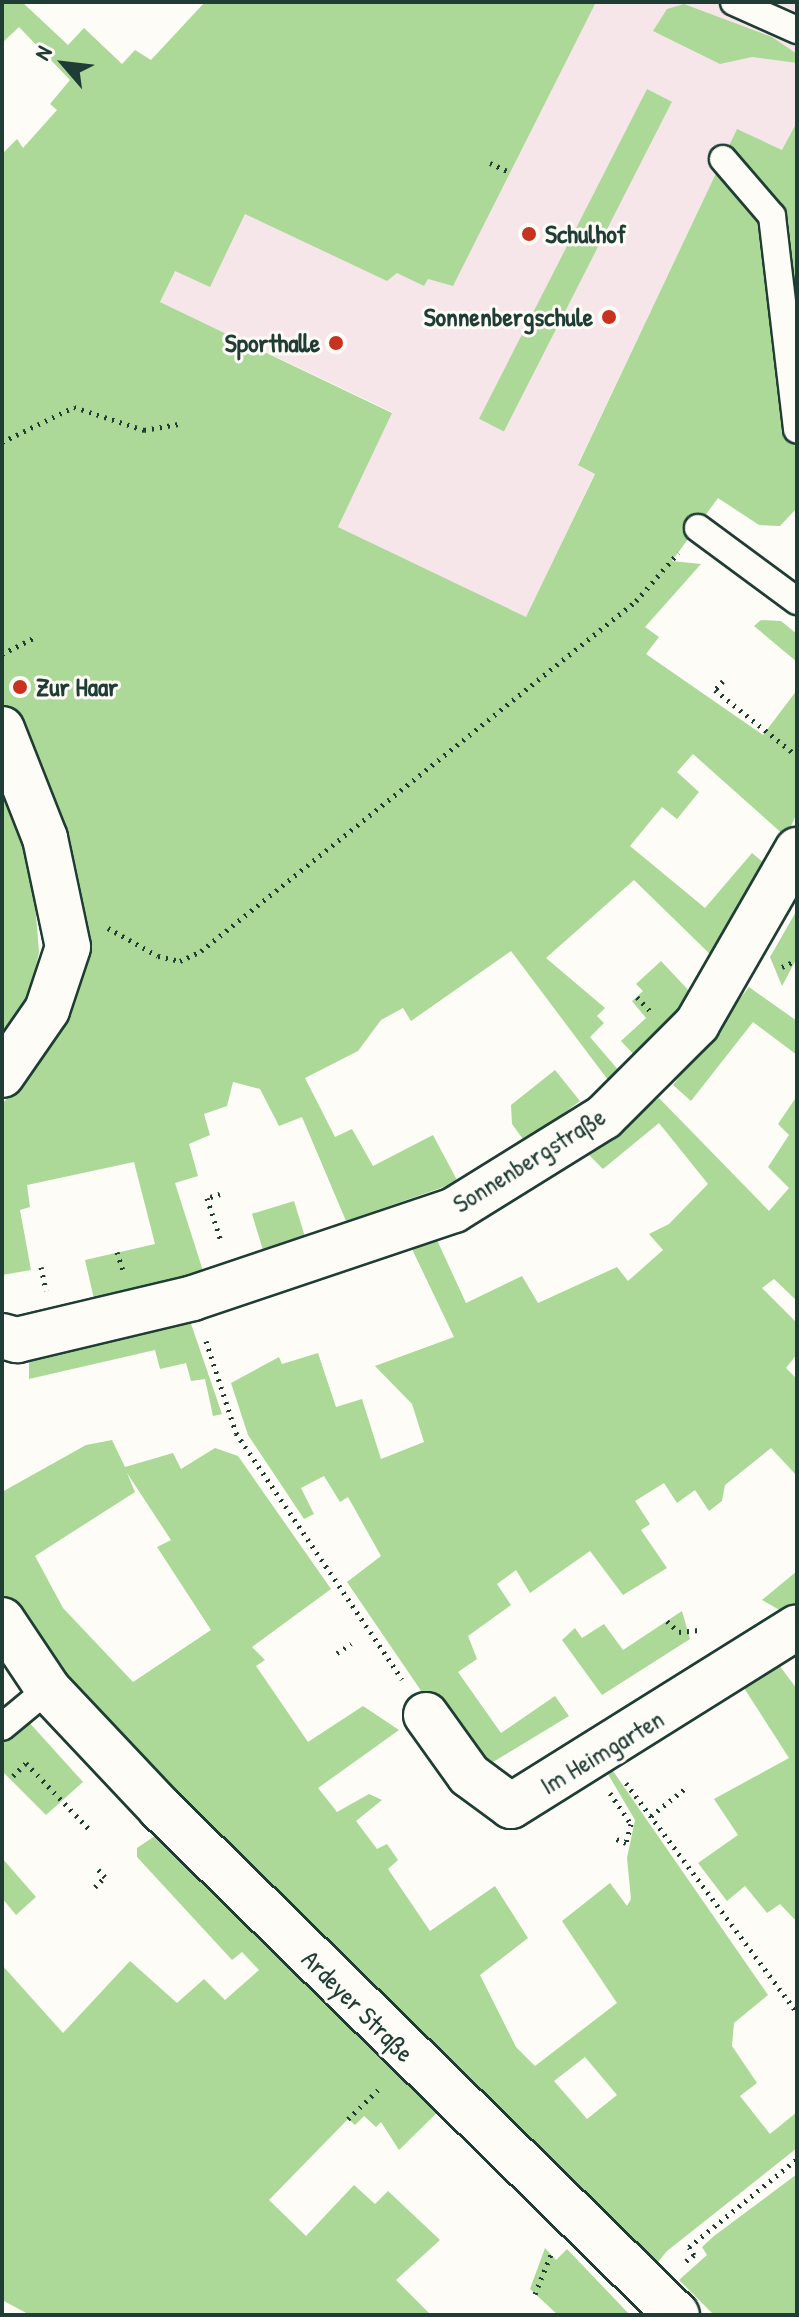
<!DOCTYPE html>
<meta charset="utf-8">
<style>
body{margin:0}
#map{position:relative;width:799px;height:2317px;overflow:hidden;background:#fdfcf7;font-family:"Patrick Hand",sans-serif}
div>[style]{position:absolute}
.built>*{inset:0;background:#f7e6e9}
.green>*{inset:0;background:#acd998;transform-origin:0 0}
.path>*{height:5px;margin-top:-2.5px;transform-origin:0;background:repeating-linear-gradient(90deg,#1f3d34 0 2px,transparent 0 8px)}
.roads{filter:drop-shadow(2px 0 #1f3d34) drop-shadow(-2px 0 #1f3d34) drop-shadow(0 2px #1f3d34) drop-shadow(0 -2px #1f3d34)}
.service>*{height:26px;margin:-13px;padding:0 13px;transform-origin:13px;border-radius:13px;background:#fdfcf7}
.minor>*{height:44px;margin:-22px;padding:0 22px;transform-origin:22px;border-radius:22px;background:#fdfcf7}
.secondary>*{height:44px;margin:-22px;padding:0 22px;transform-origin:22px;border-radius:22px;background:#fdfcf7}
.dots>*{width:22px;height:22px;translate:-50% -50%;box-sizing:border-box;border:4px solid #fdfcf7;border-radius:50%}
span{translate:-50% -50%;white-space:nowrap;text-align:center;line-height:1.15;-webkit-text-stroke:6px #fdfcf7;paint-order:stroke}
.poi-label{font-size:26px;color:#1f3d34;font-weight:700}
.left{translate:0 -50%;text-align:left}
.right{translate:-100% -50%;text-align:right}
.street-label{font-size:26px;color:#1f3d34}
.frame{position:absolute;inset:0;border:4px solid #1f3d34;pointer-events:none}
.north{position:absolute;left:24px;top:24px;width:80px;height:80px;-webkit-text-stroke:6px #fdfcf7;paint-order:stroke;rotate:298deg;font-size:22px;font-weight:700;line-height:32px;text-align:center;color:#1f3d34}
.north::after{content:'';display:block;margin:auto;width:28px;height:36px;background:#1f3d34;clip-path:polygon(50% 0,100% 100%,50% 72%,0 100%)}
</style>
<div id="map">
<div class="built">
<i style="clip-path:polygon(399px 2px,797px 2px,797px 180px,782px 150px,737px 130px,578px 464px,595px 473px,526px 618px,338px 527px,392px 412px,160px 302px,174px 271px)"></i>
</div>
<div class="green">
<i style="clip-path:polygon(2px 2px,22px 2px,68px 45px,84px 28px,122px 64px,135px 50px,151px 60px,205px 2px,596px 2px,453px 286px,428px 279px,424px 286px,397px 273px,387px 281px,245px 214px,210px 287px,175px 271px,160px 302px,392px 413px,338px 527px,526px 617px,595px 474px,578px 465px,737px 129px,782px 150px,797px 122px,797px 508px,780px 526px,759px 525px,718px 498px,672px 561px,701px 564px,645px 627px,659px 637px,646px 654px,763px 735px,797px 690px,797px 813px,786px 837px,693px 754px,677px 772px,699px 792px,677px 819px,662px 807px,630px 846px,705px 908px,752px 853px,769px 867px,715px 959px,634px 880px,546px 958px,605px 1008px,597px 1016px,604px 1023px,590px 1037px,620px 1072px,608px 1080px,511px 951px,411px 1021px,403px 1008px,381px 1020px,358px 1051px,305px 1078px,335px 1137px,352px 1129px,373px 1166px,433px 1135px,458px 1182px,346px 1221px,302px 1117px,279px 1126px,260px 1089px,233px 1082px,227px 1106px,204px 1114px,210px 1135px,189px 1144px,198px 1176px,175px 1183px,203px 1271px,94px 1299px,85px 1260px,155px 1244px,134px 1162px,27px 1185px,30px 1207px,20px 1210px,31px 1270px,2px 1275px,2px 1104px,38px 1064px,76px 994px,2px 729px,2px 154px,17px 139px,23px 148px,57px 110px,50px 104px,70px 80px,19px 27px,2px 43px)"></i>
<i style="clip-path:polygon(684px 4px,772px 37px,797px 54px,797px 63px,752px 57px,720px 64px,653px 31px,667px 9px)"></i>
<i style="left:647px;top:89px;width:28px;height:370px;rotate:27deg"></i>
<i style="clip-path:polygon(761px 620px,781px 621px,797px 634px,797px 662px,754px 626px)"></i>
<i style="clip-path:polygon(2px 796px,32px 867px,39px 952px,31px 990px,2px 1037px)"></i>
<i style="clip-path:polygon(797px 910px,797px 958px,782px 986px,770px 957px)"></i>
<i style="clip-path:polygon(661px 961px,692px 994px,636px 1057px,621px 1041px,646px 1018px,632px 1001px,643px 991px,636px 984px)"></i>
<i style="clip-path:polygon(749px 987px,797px 1021px,797px 1055px,753px 1022px,691px 1101px,673px 1085px)"></i>
<i style="clip-path:polygon(555px 1070px,580px 1101px,525px 1142px,512px 1124px,511px 1105px)"></i>
<i style="clip-path:polygon(797px 1096px,797px 1301px,774px 1279px,762px 1288px,797px 1323px,797px 1354px,786px 1368px,797px 1379px,797px 1476px,771px 1448px,725px 1485px,722px 1501px,709px 1511px,695px 1490px,677px 1503px,664px 1483px,635px 1501px,650px 1524px,641px 1530px,667px 1568px,623px 1595px,590px 1551px,530px 1593px,516px 1570px,497px 1584px,511px 1605px,468px 1636px,477px 1659px,458px 1672px,501px 1733px,555px 1696px,569px 1716px,488px 1765px,460px 1748px,347px 1582px,381px 1556px,348px 1497px,340px 1502px,324px 1476px,301px 1488px,314px 1514px,304px 1519px,248px 1435px,231px 1383px,279px 1357px,282px 1364px,318px 1353px,336px 1407px,362px 1399px,381px 1459px,424px 1442px,412px 1404px,375px 1366px,454px 1337px,411px 1247px,436px 1238px,466px 1303px,522px 1276px,538px 1303px,617px 1267px,628px 1281px,663px 1250px,649px 1234px,669px 1224px,708px 1184px,659px 1123px,603px 1169px,589px 1155px,659px 1098px,769px 1211px,789px 1188px,768px 1167px,789px 1135px,778px 1124px)"></i>
<i style="left:294px;top:1201px;width:38px;height:44px;rotate:73deg"></i>
<i style="clip-path:polygon(189px 1318px,222px 1414px,213px 1416px,205px 1379px,191px 1381px,186px 1363px,160px 1369px,155px 1350px,29px 1379px,29px 1354px)"></i>
<i style="clip-path:polygon(evenodd,112px 1440px,125px 1467px,173px 1453px,181px 1469px,215px 1448px,238px 1456px,331px 1589px,252px 1647px,265px 1660px,256px 1666px,308px 1742px,363px 1706px,399px 1730px,318px 1788px,337px 1812px,369px 1794px,382px 1800px,356px 1821px,377px 1849px,387px 1844px,398px 1860px,388px 1869px,430px 1931px,495px 1886px,528px 1938px,480px 1975px,516px 2047px,535px 2066px,617px 2003px,562px 1921px,610px 1883px,627px 1906px,631px 1899px,627px 1858px,635px 1820px,608px 1774px,613px 1771px,768px 1995px,734px 2023px,732px 2046px,757px 2083px,740px 2096px,770px 2134px,797px 2112px,797px 2148px,667px 2251px,643px 2280px,452px 2098px,399px 2150px,381px 2122px,376px 2127px,364px 2116px,355px 2125px,348px 2119px,269px 2200px,306px 2236px,354px 2185px,375px 2204px,388px 2191px,440px 2240px,396px 2280px,431px 2315px,30px 2315px,2px 2300px,2px 1965px,63px 2033px,130px 1961px,177px 2003px,204px 1979px,225px 2000px,259px 1970px,242px 1952px,232px 1960px,137px 1857px,137px 1848px,174px 1823px,2px 1626px,2px 1492px,86px 1445px,112px 1440px,127px 1473px,171px 1540px,157px 1547px,211px 1630px,133px 1682px,63px 1608px,35px 1556px,135px 1492px,127px 1473px,112px 1440px,585px 2057px,617px 2095px,587px 2119px,554px 2081px,585px 2057px)"></i>
<i style="clip-path:polygon(797px 1571px,797px 1602px,783px 1612px,762px 1600px)"></i>
<i style="clip-path:polygon(682px 1611px,690px 1639px,602px 1695px,562px 1640px,575px 1628px,582px 1638px,604px 1624px,623px 1650px)"></i>
<i style="clip-path:polygon(779px 1665px,797px 1689px,797px 1922px,780px 1904px,767px 1913px,745px 1886px,727px 1901px,698px 1863px,738px 1835px,714px 1799px,789px 1758px,744px 1688px)"></i>
<i style="clip-path:polygon(27px 1720px,83px 1782px,46px 1815px,2px 1771px,2px 1741px)"></i>
<i style="clip-path:polygon(2px 1858px,36px 1897px,16px 1915px,2px 1898px)"></i>
<i style="clip-path:polygon(797px 2174px,797px 2315px,714px 2315px,679px 2280px,707px 2255px,702px 2247px,714px 2236px)"></i>
<i style="clip-path:polygon(545px 2248px,556px 2260px,567px 2249px,630px 2315px,558px 2315px,530px 2289px)"></i>
</div>
<div class="path">
<i style="left:490px;top:163px;width:23px;rotate:25deg"></i>
<i style="left:2px;top:442px;width:80px;rotate:-25.9deg"></i>
<i style="left:74px;top:407px;width:74px;rotate:18.2deg"></i>
<i style="left:144px;top:430px;width:35px;rotate:-10deg"></i>
<i style="left:2px;top:654px;width:37px;rotate:-27deg"></i>
<i style="left:723px;top:681px;width:12px;rotate:132deg"></i>
<i style="left:715px;top:690px;width:105px;rotate:38.8deg"></i>
<i style="left:108px;top:928px;width:57px;rotate:29.2deg"></i>
<i style="left:158px;top:956px;width:23px;rotate:13deg"></i>
<i style="left:180px;top:961px;width:23px;rotate:-25deg"></i>
<i style="left:201px;top:951px;width:558px;rotate:-38.82deg"></i>
<i style="left:636px;top:601px;width:64px;rotate:-48.8deg"></i>
<i style="left:782px;top:967px;width:14px;rotate:-25deg"></i>
<i style="left:637px;top:997px;width:19px;rotate:47deg"></i>
<i style="left:220px;top:1194px;width:14px;rotate:163deg"></i>
<i style="left:207px;top:1198px;width:45px;rotate:72deg"></i>
<i style="left:117px;top:1252px;width:20px;rotate:72deg"></i>
<i style="left:41px;top:1267px;width:24px;rotate:78deg"></i>
<i style="left:206px;top:1341px;width:97px;rotate:71.9deg"></i>
<i style="left:236px;top:1433px;width:297px;rotate:56deg"></i>
<i style="left:667px;top:1621px;width:16px;rotate:43deg"></i>
<i style="left:679px;top:1632px;width:20px;rotate:-6deg"></i>
<i style="left:337px;top:1653px;width:17px;rotate:-33deg"></i>
<i style="left:13px;top:1776px;width:18px;rotate:-45deg"></i>
<i style="left:26px;top:1763px;width:95px;rotate:46.3deg"></i>
<i style="left:626px;top:1783px;width:286px;rotate:53.3deg"></i>
<i style="left:610px;top:1793px;width:37px;rotate:56deg"></i>
<i style="left:631px;top:1824px;width:20px;rotate:105deg"></i>
<i style="left:626px;top:1843px;width:15px;rotate:-157deg"></i>
<i style="left:651px;top:1816px;width:46px;rotate:-38.9deg"></i>
<i style="left:95px;top:1887px;width:14px;rotate:-45deg"></i>
<i style="left:105px;top:1877px;width:13px;rotate:-132deg"></i>
<i style="left:348px;top:2119px;width:47px;rotate:-44.1deg"></i>
<i style="left:686px;top:2261px;width:10px;rotate:-37deg"></i>
<i style="left:694px;top:2255px;width:9px;rotate:-122deg"></i>
<i style="left:689px;top:2247px;width:139px;rotate:-39.2deg"></i>
<i style="left:535px;top:2294px;width:45px;rotate:-68deg"></i>
</div>
<div class="roads">
<div class="service">
<i style="left:734px;top:2px;width:69px;rotate:24deg"></i>
<i style="left:723px;top:159px;width:75px;rotate:49.3deg"></i>
<i style="left:772px;top:216px;width:215px;rotate:83.3deg"></i>
<i style="left:698px;top:528px;width:123px;rotate:36.4deg"></i>
<i style="left:2px;top:1727px;width:60px;rotate:-39.6deg"></i>
</div>
<div class="minor">
<i style="left:2px;top:729px;width:117px;rotate:68.5deg"></i>
<i style="left:45px;top:838px;width:111px;rotate:78.1deg"></i>
<i style="left:68px;top:947px;width:66px;rotate:108.4deg"></i>
<i style="left:47px;top:1010px;width:79px;rotate:124.7deg"></i>
<i style="left:2px;top:1336px;width:16px;rotate:15deg"></i>
<i style="left:17px;top:1340px;width:181px;rotate:-13.4deg"></i>
<i style="left:193px;top:1298px;width:275px;rotate:-18.6deg"></i>
<i style="left:454px;top:1210px;width:176px;rotate:-31.8deg"></i>
<i style="left:604px;top:1117px;width:132px;rotate:-45deg"></i>
<i style="left:697px;top:1024px;width:201px;rotate:-60.1deg"></i>
<i style="left:426px;top:1715px;width:74px;rotate:54.4deg"></i>
<i style="left:469px;top:1775px;width:52px;rotate:36.4deg"></i>
<i style="left:511px;top:1806px;width:337px;rotate:-32deg"></i>
</div>
<div class="secondary">
<i style="left:2px;top:1620px;width:83px;rotate:56.3deg"></i>
<i style="left:48px;top:1689px;width:163px;rotate:46.7deg"></i>
<i style="left:160px;top:1808px;width:724px;rotate:44.44deg"></i>
</div>
</div>
<div class="dots">
<i style="left:529px;top:234px;background:#c8321e"></i>
<i style="left:609px;top:317px;background:#c8321e"></i>
<i style="left:336px;top:343px;background:#c8321e"></i>
<i style="left:20px;top:687px;background:#c8321e"></i>
</div>
<div class="poi-label">
<span class="left" style="left:545px;top:234px">Schulhof</span>
<span class="right" style="left:593px;top:317px">Sonnenbergschule</span>
<span class="right" style="left:320px;top:343px">Sporthalle</span>
<span class="left" style="left:36px;top:687px">Zur Haar</span>
</div>
<div class="street-label">
<span style="left:529px;top:1160px;rotate:-32deg">Sonnenbergstraße</span>
<span style="left:602px;top:1752px;rotate:-31deg">Im Heimgarten</span>
<span style="left:358px;top:2006px;rotate:45deg">Ardeyer Straße</span>
</div>
<div class="frame"></div>
<div class="north">N</div>
</div>
